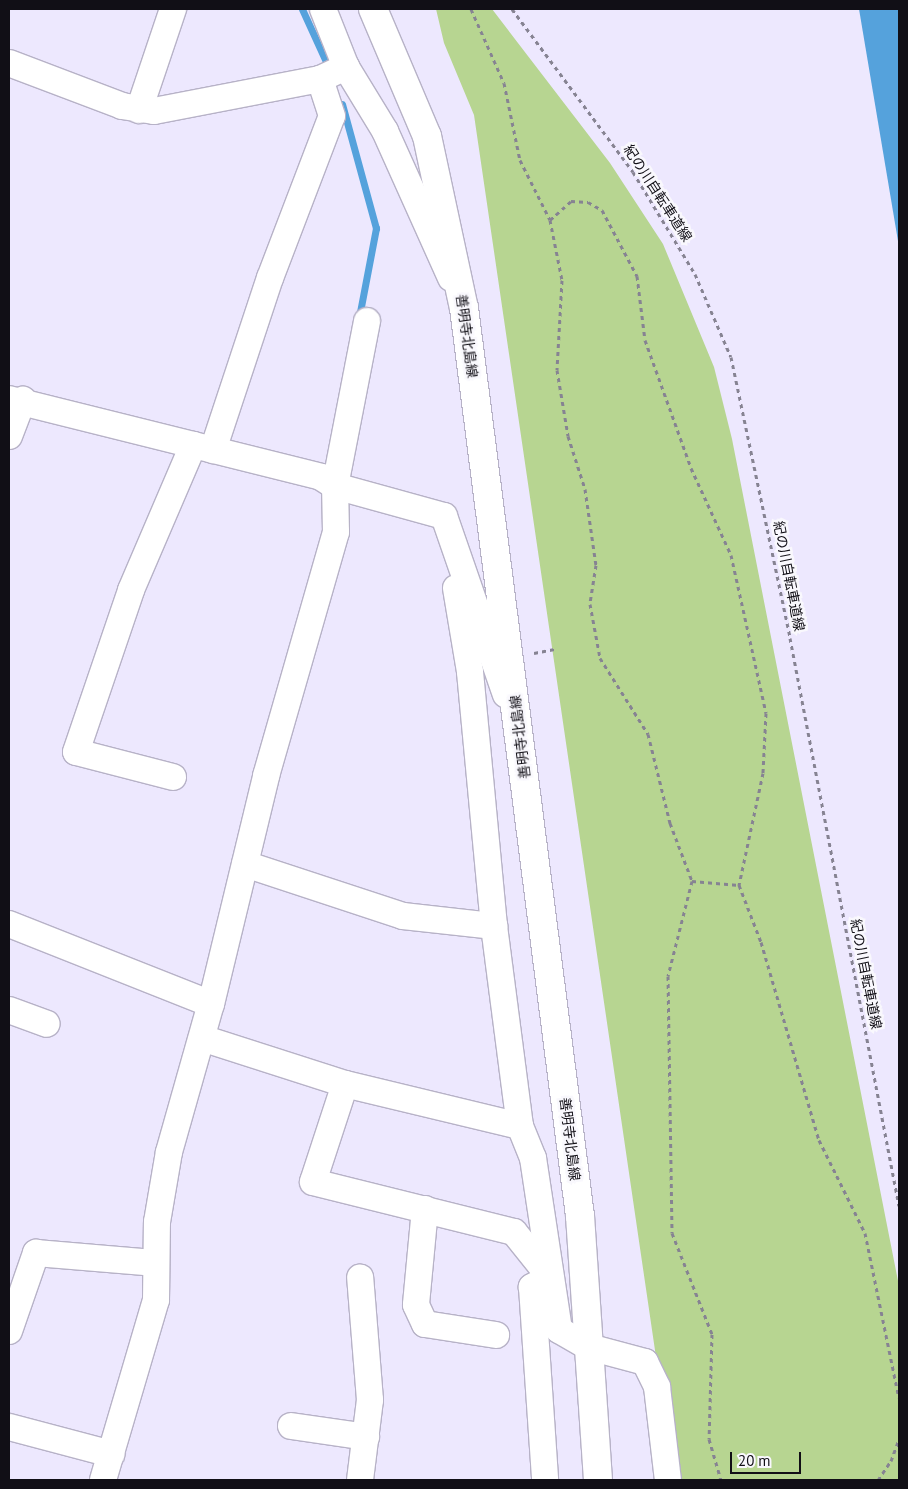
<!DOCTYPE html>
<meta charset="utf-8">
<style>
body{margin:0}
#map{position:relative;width:908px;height:1489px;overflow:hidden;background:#ede8fe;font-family:"PT Sans","Noto Sans JP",sans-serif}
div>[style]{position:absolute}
.green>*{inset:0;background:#b7d591}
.water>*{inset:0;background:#55a2dc}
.stream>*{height:7px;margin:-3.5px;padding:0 3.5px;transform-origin:3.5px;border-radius:3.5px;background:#55a2dc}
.path>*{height:3px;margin-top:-1.5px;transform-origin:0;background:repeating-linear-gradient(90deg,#868392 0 4px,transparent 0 8px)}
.roads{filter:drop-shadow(1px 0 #b7b2c7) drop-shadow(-1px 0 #b7b2c7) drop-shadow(0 1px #b7b2c7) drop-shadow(0 -1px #b7b2c7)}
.minor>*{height:26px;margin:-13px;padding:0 13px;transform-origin:13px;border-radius:13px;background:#fff}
.secondary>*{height:28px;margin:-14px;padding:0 14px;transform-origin:14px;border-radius:14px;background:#fff}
span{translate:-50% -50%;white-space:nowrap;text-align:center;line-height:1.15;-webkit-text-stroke:5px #f9f8fd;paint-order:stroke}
.street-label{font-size:14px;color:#110f16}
.frame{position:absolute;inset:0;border:10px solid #110f16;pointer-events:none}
.scale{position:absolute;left:730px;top:1452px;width:71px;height:22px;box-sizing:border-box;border:2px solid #110f16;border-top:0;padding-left:6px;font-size:15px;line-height:18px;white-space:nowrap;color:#110f16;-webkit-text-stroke:4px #f9f8fd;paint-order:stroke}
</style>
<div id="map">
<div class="green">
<i style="clip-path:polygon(436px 9px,492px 9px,610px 163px,663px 244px,714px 367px,732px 439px,899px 1286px,899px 1480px,674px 1480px,474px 115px,444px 43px)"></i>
</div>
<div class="water">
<i style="clip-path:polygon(859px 9px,899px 9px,899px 247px)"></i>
</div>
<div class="stream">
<i style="left:302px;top:9px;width:63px;rotate:65.5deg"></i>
<i style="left:342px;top:104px;width:129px;rotate:74.7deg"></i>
<i style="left:376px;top:228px;width:91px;rotate:100.8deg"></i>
</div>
<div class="path">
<i style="left:471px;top:9px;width:81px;rotate:66deg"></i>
<i style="left:504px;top:83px;width:79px;rotate:78.3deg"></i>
<i style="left:520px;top:160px;width:67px;rotate:63.4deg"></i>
<i style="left:550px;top:220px;width:61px;rotate:78.7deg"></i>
<i style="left:562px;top:280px;width:90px;rotate:93.2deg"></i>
<i style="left:557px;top:370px;width:67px;rotate:80.5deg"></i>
<i style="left:568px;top:436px;width:56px;rotate:72.2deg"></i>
<i style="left:585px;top:489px;width:77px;rotate:81.8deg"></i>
<i style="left:596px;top:565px;width:39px;rotate:99deg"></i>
<i style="left:590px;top:604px;width:55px;rotate:79.5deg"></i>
<i style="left:600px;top:658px;width:90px;rotate:57.7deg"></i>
<i style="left:648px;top:734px;width:92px;rotate:76.1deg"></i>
<i style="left:670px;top:823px;width:62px;rotate:69.2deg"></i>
<i style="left:692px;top:881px;width:98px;rotate:104.2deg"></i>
<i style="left:668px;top:976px;width:257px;rotate:89.1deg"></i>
<i style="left:672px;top:1233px;width:109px;rotate:68.4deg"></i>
<i style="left:712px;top:1334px;width:105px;rotate:91.6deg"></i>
<i style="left:709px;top:1439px;width:43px;rotate:73.7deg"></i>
<i style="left:512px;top:9px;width:203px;rotate:53.4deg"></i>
<i style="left:633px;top:172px;width:119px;rotate:58.7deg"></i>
<i style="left:695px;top:274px;width:90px;rotate:66.6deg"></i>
<i style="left:731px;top:357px;width:287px;rotate:78.1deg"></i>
<i style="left:790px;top:638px;width:578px;rotate:79.14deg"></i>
<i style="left:550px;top:220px;width:28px;rotate:-42deg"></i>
<i style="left:571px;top:201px;width:17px;rotate:3deg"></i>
<i style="left:588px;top:202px;width:16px;rotate:30deg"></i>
<i style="left:602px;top:210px;width:75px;rotate:62.1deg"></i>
<i style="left:637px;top:276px;width:64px;rotate:82.9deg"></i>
<i style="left:645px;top:340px;width:136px;rotate:70.2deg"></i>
<i style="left:691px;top:468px;width:96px;rotate:65.3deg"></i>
<i style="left:731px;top:555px;width:162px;rotate:77.5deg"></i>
<i style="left:766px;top:713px;width:60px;rotate:92.9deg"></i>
<i style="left:763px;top:773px;width:115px;rotate:102.1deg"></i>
<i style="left:739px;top:885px;width:61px;rotate:68.9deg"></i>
<i style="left:761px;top:942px;width:206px;rotate:73.7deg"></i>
<i style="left:819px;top:1140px;width:104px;rotate:63.7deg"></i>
<i style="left:865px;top:1233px;width:168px;rotate:78.4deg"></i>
<i style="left:534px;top:653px;width:21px;rotate:-11deg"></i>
<i style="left:692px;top:881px;width:47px;rotate:4.9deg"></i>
<i style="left:878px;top:1480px;width:23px;rotate:-56deg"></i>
<i style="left:891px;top:1461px;width:23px;rotate:-70deg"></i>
</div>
<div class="roads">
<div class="minor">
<i style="left:323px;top:9px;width:62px;rotate:68.4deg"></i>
<i style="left:9px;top:63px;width:121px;rotate:20.8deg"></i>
<i style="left:122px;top:106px;width:32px;rotate:9deg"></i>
<i style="left:154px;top:111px;width:169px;rotate:-10.9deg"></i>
<i style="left:320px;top:79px;width:29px;rotate:-25deg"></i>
<i style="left:346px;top:67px;width:75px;rotate:58.6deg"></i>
<i style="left:385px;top:131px;width:161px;rotate:65.8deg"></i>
<i style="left:139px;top:110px;width:107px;rotate:-71.4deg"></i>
<i style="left:9px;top:399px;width:322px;rotate:14deg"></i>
<i style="left:321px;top:477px;width:17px;rotate:33deg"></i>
<i style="left:335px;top:486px;width:113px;rotate:15.4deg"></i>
<i style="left:444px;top:516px;width:189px;rotate:70.9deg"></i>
<i style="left:9px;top:436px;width:39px;rotate:-69deg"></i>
<i style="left:213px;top:450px;width:181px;rotate:-71.7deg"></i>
<i style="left:270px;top:278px;width:173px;rotate:-69.1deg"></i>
<i style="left:332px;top:116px;width:39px;rotate:-108deg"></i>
<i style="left:456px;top:588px;width:85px;rotate:80.5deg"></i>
<i style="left:470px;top:672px;width:255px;rotate:84.6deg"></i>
<i style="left:494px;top:926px;width:202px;rotate:82.6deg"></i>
<i style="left:173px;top:777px;width:100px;rotate:-165.5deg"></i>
<i style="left:76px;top:752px;width:171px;rotate:-71.2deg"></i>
<i style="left:131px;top:590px;width:158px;rotate:-66.8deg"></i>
<i style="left:245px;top:864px;width:166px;rotate:18.2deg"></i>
<i style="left:403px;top:916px;width:92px;rotate:6.3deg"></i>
<i style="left:9px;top:924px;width:217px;rotate:21.6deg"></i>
<i style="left:9px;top:1010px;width:40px;rotate:20.2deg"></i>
<i style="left:202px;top:1038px;width:150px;rotate:17.8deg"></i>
<i style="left:345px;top:1084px;width:180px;rotate:13.5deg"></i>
<i style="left:520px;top:1126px;width:35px;rotate:68deg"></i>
<i style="left:533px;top:1158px;width:174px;rotate:81.4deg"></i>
<i style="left:559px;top:1330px;width:34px;rotate:30deg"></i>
<i style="left:589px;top:1347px;width:58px;rotate:15deg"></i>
<i style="left:645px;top:1362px;width:28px;rotate:64deg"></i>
<i style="left:657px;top:1387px;width:94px;rotate:83.3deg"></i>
<i style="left:345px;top:1084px;width:103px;rotate:108.1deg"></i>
<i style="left:313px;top:1182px;width:207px;rotate:14deg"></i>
<i style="left:514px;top:1232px;width:58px;rotate:51.3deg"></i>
<i style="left:550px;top:1277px;width:21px;rotate:151deg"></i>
<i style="left:532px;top:1287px;width:193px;rotate:86.1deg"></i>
<i style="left:425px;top:1209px;width:96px;rotate:95.4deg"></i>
<i style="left:416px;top:1305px;width:21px;rotate:65deg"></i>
<i style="left:425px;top:1324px;width:72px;rotate:8.8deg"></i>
<i style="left:9px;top:1331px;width:83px;rotate:-70.9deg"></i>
<i style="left:36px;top:1253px;width:118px;rotate:4.8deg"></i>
<i style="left:291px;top:1426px;width:76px;rotate:8.3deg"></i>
<i style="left:9px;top:1427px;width:106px;rotate:14.8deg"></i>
<i style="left:103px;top:1480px;width:188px;rotate:-73.6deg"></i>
<i style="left:156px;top:1300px;width:78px;rotate:-89.3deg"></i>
<i style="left:157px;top:1222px;width:71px;rotate:-80.3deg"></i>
<i style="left:169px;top:1152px;width:154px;rotate:-74.2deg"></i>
<i style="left:211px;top:1004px;width:235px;rotate:-76.4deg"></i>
<i style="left:266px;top:776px;width:254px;rotate:-74deg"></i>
<i style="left:336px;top:532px;width:46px;rotate:-91.2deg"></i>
<i style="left:335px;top:486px;width:168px;rotate:-79deg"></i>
<i style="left:360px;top:1480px;width:81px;rotate:-82.9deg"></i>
<i style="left:370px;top:1400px;width:123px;rotate:-94.6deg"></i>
</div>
<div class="secondary">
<i style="left:373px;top:9px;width:138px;rotate:67deg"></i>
<i style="left:427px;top:136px;width:176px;rotate:77.9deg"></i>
<i style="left:464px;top:308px;width:915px;rotate:82.72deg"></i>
<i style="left:580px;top:1216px;width:265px;rotate:86.1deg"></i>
</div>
</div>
<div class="street-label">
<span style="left:658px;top:193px;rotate:57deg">紀の川自転車道線</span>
<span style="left:467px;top:336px;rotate:82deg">善明寺北島線</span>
<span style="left:789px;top:576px;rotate:79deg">紀の川自転車道線</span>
<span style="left:520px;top:737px;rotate:-97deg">善明寺北島線</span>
<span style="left:866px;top:974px;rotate:79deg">紀の川自転車道線</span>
<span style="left:570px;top:1139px;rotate:83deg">善明寺北島線</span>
</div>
<div class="frame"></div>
<div class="scale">20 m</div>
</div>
